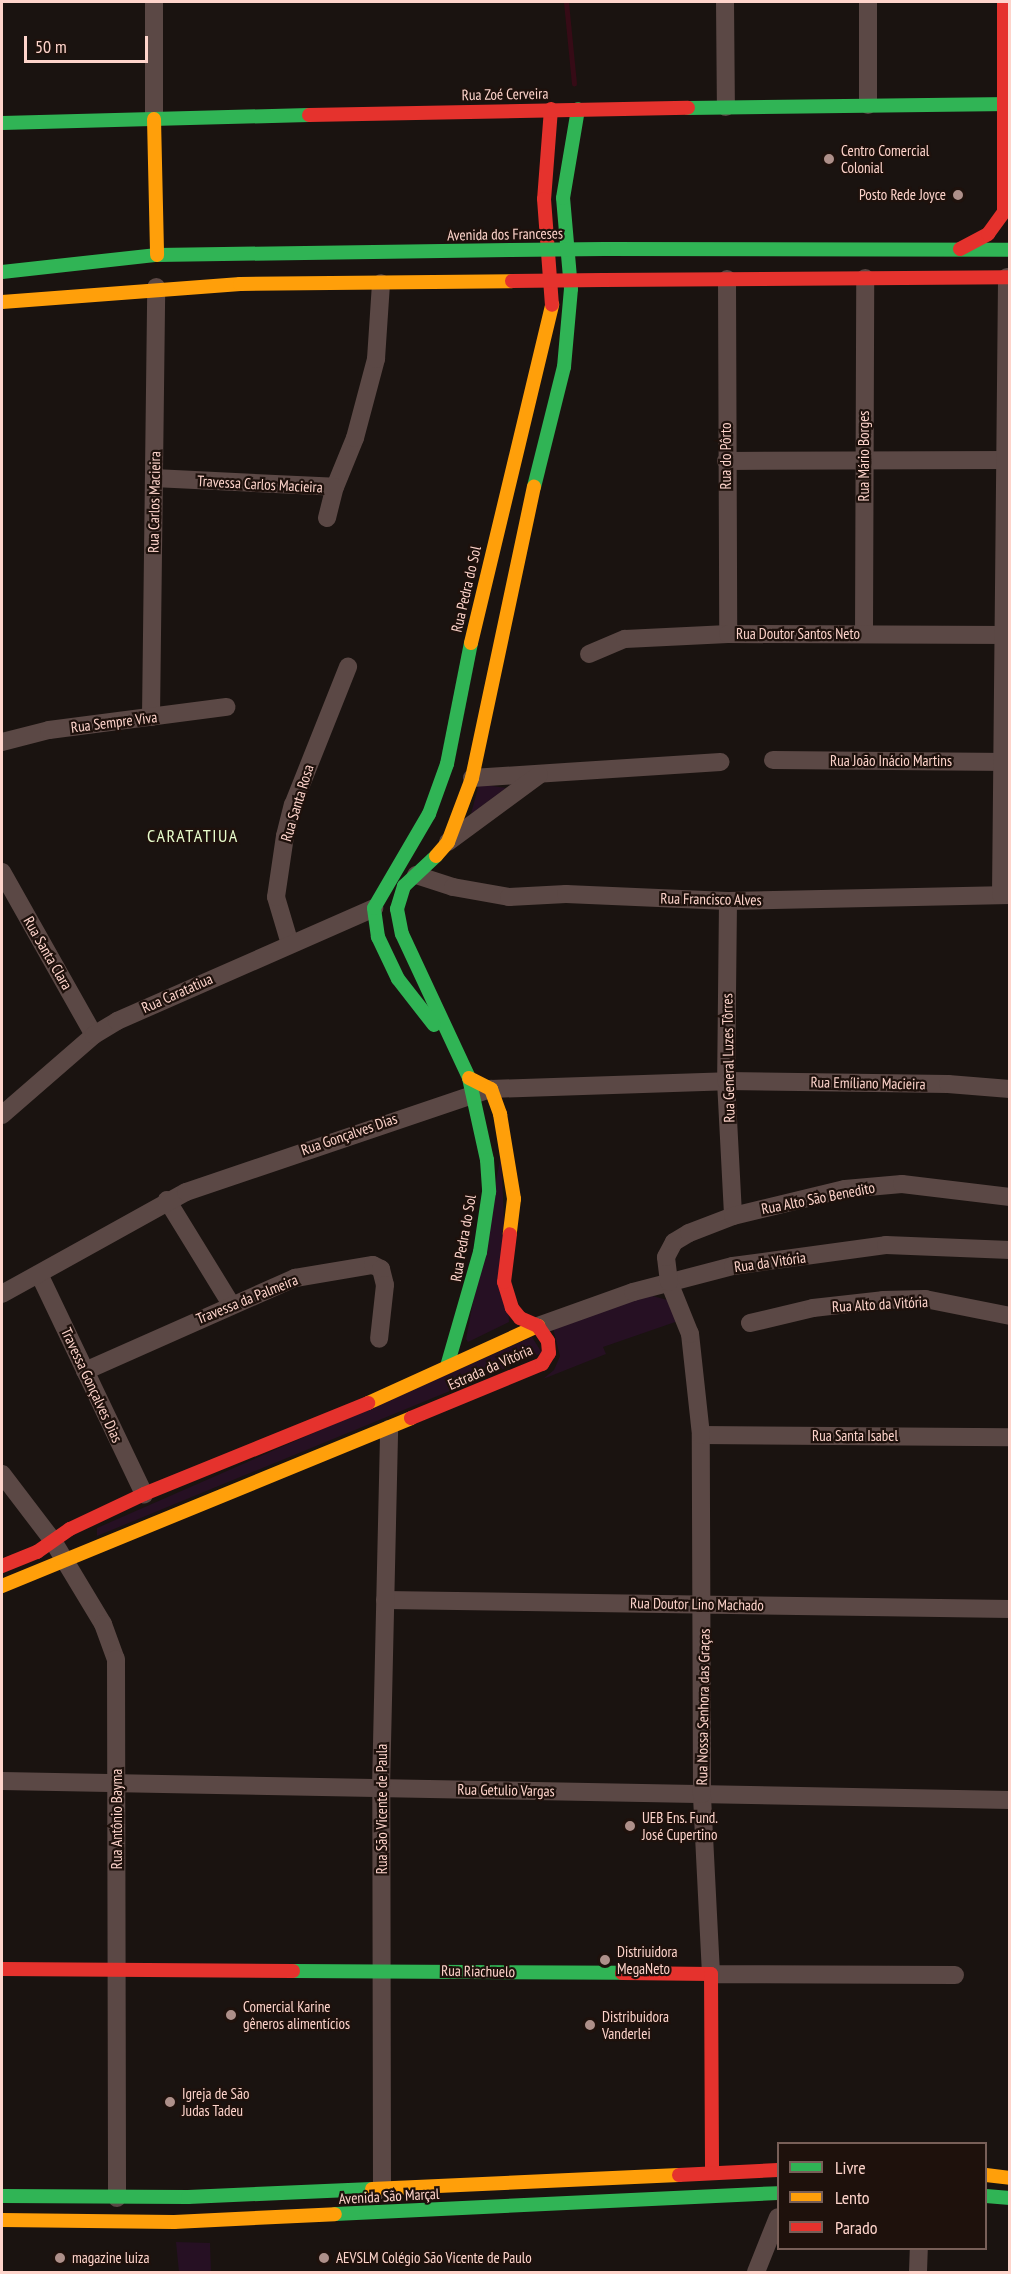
<!DOCTYPE html>
<meta charset="utf-8">
<style>
body{margin:0}
#map{position:relative;width:1011px;height:2274px;overflow:hidden;background:#1a1310;font-family:"PT Sans Narrow",sans-serif}
div>[style]{position:absolute}
.green>*{inset:0;background:#261023}
.stream>*{height:5px;margin:-2.5px;padding:0 2.5px;transform-origin:2.5px;border-radius:2.5px;background:#360b16}
.street>*{height:18px;margin:-9px;padding:0 9px;transform-origin:9px;border-radius:9px;background:#5b4845}
.fast>*{height:14px;margin:-7px;padding:0 7px;transform-origin:7px;border-radius:7px;background:#30b455}
.slow>*{height:14px;margin:-7px;padding:0 7px;transform-origin:7px;border-radius:7px;background:#ff9f0a}
.jam>*{height:14px;margin:-7px;padding:0 7px;transform-origin:7px;border-radius:7px;background:#e5322d}
.fast-bridge>*{height:14px;margin:-7px;padding:0 7px;transform-origin:7px;border-radius:7px;background:#30b455}
.jam-bridge>*{height:14px;margin:-7px;padding:0 7px;transform-origin:7px;border-radius:7px;background:#e5322d}
.dots>*{width:16px;height:16px;translate:-50% -50%;box-sizing:border-box;border:3px solid #1e110c;border-radius:50%}
span{translate:-50% -50%;white-space:nowrap;text-align:center;line-height:1.15;-webkit-text-stroke:4.5px #1e110c;paint-order:stroke}
.street-label{font-size:15px;color:#fed4cb}
.poi-label{font-size:15px;color:#fed4cb}
.left{translate:0 -50%;text-align:left}
.right{translate:-100% -50%;text-align:right}
.quarter-label{font-size:18px;color:#e8fecd;letter-spacing:1.5px}
.frame{position:absolute;inset:0;border:3px solid #fed4cb;pointer-events:none}
.legend{position:absolute;left:777px;top:2142px;width:210px;height:108px;box-sizing:border-box;background:#1e110c;border:2px solid #785f58;margin:0;padding:8px 10px;list-style:none;font-size:18px;color:#fed4cb}
.legend li{display:flex;align-items:center;gap:12px;height:30px}
.legend b{width:30px;border:2px solid #785f58}
.scale{position:absolute;left:24px;top:36px;width:124px;height:27px;box-sizing:border-box;border:3px solid #fed4cb;border-top:0;padding-left:8px;font-size:18px;line-height:21px;white-space:nowrap;color:#fed4cb;-webkit-text-stroke:4px #1e110c;paint-order:stroke}
</style>
<div id="map">
<div class="green">
<i style="clip-path:polygon(479px 784px,506px 788px,471px 814px)"></i>
<i style="clip-path:polygon(501px 1155px,509px 1322px,468px 1342px,466px 1339px)"></i>
<i style="clip-path:polygon(649px 1295px,671px 1301px,681px 1320px,603px 1347px,606px 1354px,543px 1379px,554px 1370px,560px 1356px,553px 1328px)"></i>
<i style="clip-path:polygon(532px 1337px,542px 1353px,97px 1536px,97px 1528px)"></i>
<i style="clip-path:polygon(176px 2242px,210px 2243px,211px 2272px,179px 2272px)"></i>
</div>
<div class="stream">
<i style="left:566px;top:2px;width:82px;rotate:84.4deg"></i>
</div>
<div class="street">
<i style="left:154px;top:2px;width:117px;rotate:90deg"></i>
<i style="left:725px;top:2px;width:105px;rotate:89.5deg"></i>
<i style="left:868px;top:105px;width:103px;rotate:-90deg"></i>
<i style="left:727px;top:279px;width:355px;rotate:89.8deg"></i>
<i style="left:726px;top:461px;width:284px;rotate:-0.2deg"></i>
<i style="left:154px;top:478px;width:181px;rotate:2.8deg"></i>
<i style="left:335px;top:487px;width:53px;rotate:-67.8deg"></i>
<i style="left:355px;top:438px;width:82px;rotate:-75.1deg"></i>
<i style="left:376px;top:359px;width:76px;rotate:-86.2deg"></i>
<i style="left:327px;top:518px;width:32px;rotate:-76deg"></i>
<i style="left:864px;top:634px;width:356px;rotate:-89.8deg"></i>
<i style="left:589px;top:654px;width:39px;rotate:-23deg"></i>
<i style="left:625px;top:639px;width:103px;rotate:-2.8deg"></i>
<i style="left:728px;top:634px;width:282px;rotate:0.2deg"></i>
<i style="left:151px;top:717px;width:430px;rotate:-89.3deg"></i>
<i style="left:2px;top:742px;width:49px;rotate:-14.3deg"></i>
<i style="left:49px;top:730px;width:179px;rotate:-7.4deg"></i>
<i style="left:773px;top:760px;width:237px;rotate:0.5deg"></i>
<i style="left:472px;top:778px;width:249px;rotate:-3.7deg"></i>
<i style="left:448px;top:842px;width:113px;rotate:-36.4deg"></i>
<i style="left:2px;top:872px;width:187px;rotate:60.6deg"></i>
<i style="left:416px;top:875px;width:39px;rotate:18deg"></i>
<i style="left:453px;top:887px;width:57px;rotate:10.1deg"></i>
<i style="left:509px;top:897px;width:57px;rotate:-3deg"></i>
<i style="left:566px;top:894px;width:162px;rotate:2.5deg"></i>
<i style="left:728px;top:901px;width:282px;rotate:-1.2deg"></i>
<i style="left:1001px;top:895px;width:618px;rotate:-89.44deg"></i>
<i style="left:728px;top:901px;width:180px;rotate:90.6deg"></i>
<i style="left:726px;top:1081px;width:135px;rotate:87deg"></i>
<i style="left:290px;top:944px;width:49px;rotate:-106.6deg"></i>
<i style="left:276px;top:897px;width:62px;rotate:-81.6deg"></i>
<i style="left:285px;top:836px;width:32px;rotate:-76deg"></i>
<i style="left:293px;top:805px;width:149px;rotate:-68.3deg"></i>
<i style="left:2px;top:1115px;width:122px;rotate:-41deg"></i>
<i style="left:94px;top:1035px;width:27px;rotate:-31deg"></i>
<i style="left:117px;top:1021px;width:281px;rotate:-23.7deg"></i>
<i style="left:167px;top:1200px;width:122px;rotate:58.4deg"></i>
<i style="left:40px;top:1276px;width:242px;rotate:64.5deg"></i>
<i style="left:2px;top:1294px;width:210px;rotate:-29deg"></i>
<i style="left:186px;top:1192px;width:322px;rotate:-18.7deg"></i>
<i style="left:491px;top:1089px;width:235px;rotate:-1.9deg"></i>
<i style="left:726px;top:1081px;width:222px;rotate:0.8deg"></i>
<i style="left:948px;top:1084px;width:62px;rotate:4.6deg"></i>
<i style="left:750px;top:1323px;width:65px;rotate:-13.4deg"></i>
<i style="left:813px;top:1308px;width:70px;rotate:-6.5deg"></i>
<i style="left:883px;top:1300px;width:42px;rotate:-1.4deg"></i>
<i style="left:925px;top:1299px;width:87px;rotate:11.3deg"></i>
<i style="left:538px;top:1326px;width:101px;rotate:-19.7deg"></i>
<i style="left:633px;top:1292px;width:103px;rotate:-14.6deg"></i>
<i style="left:733px;top:1266px;width:154px;rotate:-7.8deg"></i>
<i style="left:886px;top:1245px;width:124px;rotate:2.3deg"></i>
<i style="left:85px;top:1371px;width:230px;rotate:-23.9deg"></i>
<i style="left:295px;top:1278px;width:79px;rotate:-9.5deg"></i>
<i style="left:373px;top:1265px;width:9px;rotate:27deg"></i>
<i style="left:381px;top:1269px;width:16px;rotate:76deg"></i>
<i style="left:385px;top:1285px;width:54px;rotate:96.3deg"></i>
<i style="left:701px;top:1435px;width:309px;rotate:0.4deg"></i>
<i style="left:2px;top:1474px;width:84px;rotate:52.7deg"></i>
<i style="left:53px;top:1541px;width:97px;rotate:58.9deg"></i>
<i style="left:103px;top:1624px;width:37px;rotate:70deg"></i>
<i style="left:116px;top:1659px;width:539px;rotate:89.89deg"></i>
<i style="left:385px;top:1600px;width:625px;rotate:0.83deg"></i>
<i style="left:2px;top:1781px;width:1008px;rotate:1.08deg"></i>
<i style="left:955px;top:1975px;width:244px;rotate:-179.8deg"></i>
<i style="left:711px;top:1974px;width:180px;rotate:-92.9deg"></i>
<i style="left:702px;top:1794px;width:359px;rotate:-90.2deg"></i>
<i style="left:701px;top:1435px;width:102px;rotate:-96.2deg"></i>
<i style="left:690px;top:1334px;width:56px;rotate:-112deg"></i>
<i style="left:669px;top:1282px;width:25px;rotate:-97deg"></i>
<i style="left:666px;top:1257px;width:17px;rotate:-62deg"></i>
<i style="left:674px;top:1242px;width:17px;rotate:-31deg"></i>
<i style="left:689px;top:1233px;width:47px;rotate:-21.1deg"></i>
<i style="left:733px;top:1216px;width:115px;rotate:-13.6deg"></i>
<i style="left:845px;top:1189px;width:57px;rotate:-5deg"></i>
<i style="left:902px;top:1184px;width:109px;rotate:6.9deg"></i>
<i style="left:382px;top:2190px;width:402px;rotate:-90.1deg"></i>
<i style="left:381px;top:1788px;width:359px;rotate:-88.7deg"></i>
<i style="left:756px;top:2272px;width:59px;rotate:-68.2deg"></i>
<i style="left:918px;top:2272px;width:24px;rotate:-88deg"></i>
</div>
<div class="fast">
<i style="left:688px;top:108px;width:322px;rotate:-0.7deg"></i>
<i style="left:2px;top:123px;width:307px;rotate:-1.5deg"></i>
<i style="left:604px;top:249px;width:406px;rotate:0.1deg"></i>
<i style="left:2px;top:272px;width:156px;rotate:-6.3deg"></i>
<i style="left:157px;top:255px;width:354px;rotate:-0.8deg"></i>
<i style="left:534px;top:487px;width:124px;rotate:-76deg"></i>
<i style="left:564px;top:367px;width:78px;rotate:-84.9deg"></i>
<i style="left:571px;top:289px;width:91px;rotate:-95deg"></i>
<i style="left:563px;top:198px;width:90px;rotate:-80.4deg"></i>
<i style="left:436px;top:856px;width:44px;rotate:136.8deg"></i>
<i style="left:404px;top:886px;width:24px;rotate:107deg"></i>
<i style="left:397px;top:909px;width:25px;rotate:79deg"></i>
<i style="left:402px;top:934px;width:159px;rotate:65deg"></i>
<i style="left:469px;top:1078px;width:84px;rotate:77.6deg"></i>
<i style="left:487px;top:1160px;width:32px;rotate:86deg"></i>
<i style="left:489px;top:1192px;width:61px;rotate:98.5deg"></i>
<i style="left:480px;top:1252px;width:119px;rotate:106.1deg"></i>
<i style="left:434px;top:1025px;width:58px;rotate:-128deg"></i>
<i style="left:398px;top:979px;width:47px;rotate:-115.5deg"></i>
<i style="left:378px;top:937px;width:29px;rotate:-98deg"></i>
<i style="left:374px;top:908px;width:109px;rotate:-59.7deg"></i>
<i style="left:429px;top:814px;width:53px;rotate:-70.2deg"></i>
<i style="left:447px;top:764px;width:123px;rotate:-78.8deg"></i>
<i style="left:293px;top:1971px;width:329px;rotate:0.3deg"></i>
<i style="left:2px;top:2196px;width:186px;rotate:0.3deg"></i>
<i style="left:188px;top:2197px;width:184px;rotate:-2.5deg"></i>
<i style="left:986px;top:2196px;width:24px;rotate:5deg"></i>
<i style="left:335px;top:2214px;width:443px;rotate:-2.7deg"></i>
</div>
<div class="slow">
<i style="left:154px;top:119px;width:136px;rotate:88.7deg"></i>
<i style="left:2px;top:302px;width:239px;rotate:-4.3deg"></i>
<i style="left:240px;top:284px;width:272px;rotate:-0.6deg"></i>
<i style="left:471px;top:643px;width:348px;rotate:-76.5deg"></i>
<i style="left:436px;top:856px;width:18px;rotate:-49deg"></i>
<i style="left:448px;top:842px;width:68px;rotate:-69.4deg"></i>
<i style="left:472px;top:778px;width:298px;rotate:-78deg"></i>
<i style="left:469px;top:1078px;width:25px;rotate:27deg"></i>
<i style="left:491px;top:1089px;width:27px;rotate:70deg"></i>
<i style="left:500px;top:1114px;width:86px;rotate:80.6deg"></i>
<i style="left:514px;top:1199px;width:35px;rotate:97deg"></i>
<i style="left:368px;top:1403px;width:187px;rotate:-24.4deg"></i>
<i style="left:2px;top:1586px;width:442px;rotate:-22.3deg"></i>
<i style="left:986px;top:2175px;width:24px;rotate:7deg"></i>
<i style="left:372px;top:2189px;width:307px;rotate:-2.6deg"></i>
<i style="left:2px;top:2220px;width:172px;rotate:0.7deg"></i>
<i style="left:174px;top:2222px;width:161px;rotate:-2.8deg"></i>
</div>
<div class="jam">
<i style="left:551px;top:109px;width:90px;rotate:94.4deg"></i>
<i style="left:544px;top:199px;width:106px;rotate:85.7deg"></i>
<i style="left:309px;top:115px;width:379px;rotate:-1.1deg"></i>
<i style="left:960px;top:249px;width:32px;rotate:-28deg"></i>
<i style="left:988px;top:234px;width:27px;rotate:-54deg"></i>
<i style="left:1004px;top:212px;width:210px;rotate:-90deg"></i>
<i style="left:603px;top:280px;width:407px;rotate:-0.4deg"></i>
<i style="left:411px;top:1418px;width:142px;rotate:-22.4deg"></i>
<i style="left:542px;top:1364px;width:13px;rotate:-58deg"></i>
<i style="left:549px;top:1353px;width:12px;rotate:-95deg"></i>
<i style="left:548px;top:1341px;width:18px;rotate:-124deg"></i>
<i style="left:538px;top:1326px;width:20px;rotate:-156deg"></i>
<i style="left:520px;top:1318px;width:13px;rotate:-129deg"></i>
<i style="left:512px;top:1308px;width:27px;rotate:-107deg"></i>
<i style="left:504px;top:1282px;width:48px;rotate:-82.9deg"></i>
<i style="left:2px;top:1566px;width:38px;rotate:-22deg"></i>
<i style="left:37px;top:1552px;width:40px;rotate:-34.9deg"></i>
<i style="left:70px;top:1529px;width:82px;rotate:-25.3deg"></i>
<i style="left:144px;top:1494px;width:242px;rotate:-22.1deg"></i>
<i style="left:2px;top:1969px;width:291px;rotate:0.4deg"></i>
<i style="left:622px;top:1973px;width:89px;rotate:0.6deg"></i>
<i style="left:711px;top:1974px;width:199px;rotate:89.7deg"></i>
<i style="left:679px;top:2175px;width:99px;rotate:-2.9deg"></i>
</div>
<div class="fast-bridge">
<i style="left:511px;top:250px;width:93px;rotate:-0.6deg"></i>
</div>
<div class="jam-bridge">
<i style="left:512px;top:281px;width:91px;rotate:-0.6deg"></i>
</div>
<div class="dots">
<i style="left:829px;top:159px;background:#ae908a"></i>
<i style="left:958px;top:195px;background:#ae908a"></i>
<i style="left:630px;top:1826px;background:#ae908a"></i>
<i style="left:605px;top:1960px;background:#ae908a"></i>
<i style="left:231px;top:2015px;background:#ae908a"></i>
<i style="left:590px;top:2025px;background:#ae908a"></i>
<i style="left:170px;top:2102px;background:#ae908a"></i>
<i style="left:60px;top:2258px;background:#ae908a"></i>
<i style="left:324px;top:2258px;background:#ae908a"></i>
</div>
<div class="street-label">
<span style="left:505px;top:94px;rotate:-1deg">Rua Zoé Cerveira</span>
<span style="left:505px;top:234px;rotate:-1deg">Avenida dos Franceses</span>
<span style="left:726px;top:456px;rotate:-90deg">Rua do Pôrto</span>
<span style="left:864px;top:456px;rotate:-90deg">Rua Mário Borges</span>
<span style="left:260px;top:484px;rotate:3deg">Travessa Carlos Macieira</span>
<span style="left:154px;top:502px;rotate:-89deg">Rua Carlos Macieira</span>
<span style="left:466px;top:589px;rotate:-77deg">Rua Pedra do Sol</span>
<span style="left:798px;top:634px">Rua Doutor Santos Neto</span>
<span style="left:114px;top:722px;rotate:-7deg">Rua Sempre Viva</span>
<span style="left:891px;top:761px">Rua João Inácio Martins</span>
<span style="left:297px;top:803px;rotate:-73deg">Rua Santa Rosa</span>
<span style="left:711px;top:899px;rotate:1deg">Rua Francisco Alves</span>
<span style="left:48px;top:953px;rotate:60deg">Rua Santa Clara</span>
<span style="left:177px;top:993px;rotate:-24deg">Rua Caratatiua</span>
<span style="left:728px;top:1058px;rotate:-91deg">Rua General Luzes Tôrres</span>
<span style="left:868px;top:1083px;rotate:1deg">Rua Emíliano Macieira</span>
<span style="left:349px;top:1134px;rotate:-19deg">Rua Gonçalves Dias</span>
<span style="left:818px;top:1198px;rotate:-11deg">Rua Alto São Benedito</span>
<span style="left:463px;top:1238px;rotate:-80deg">Rua Pedra do Sol</span>
<span style="left:770px;top:1262px;rotate:-8deg">Rua da Vitória</span>
<span style="left:247px;top:1299px;rotate:-22deg">Travessa da Palmeira</span>
<span style="left:880px;top:1304px;rotate:-3deg">Rua Alto da Vitória</span>
<span style="left:490px;top:1367px;rotate:-24deg">Estrada da Vitória</span>
<span style="left:92px;top:1385px;rotate:65deg">Travessa Gonçalves Dias</span>
<span style="left:855px;top:1436px">Rua Santa Isabel</span>
<span style="left:697px;top:1604px;rotate:1deg">Rua Doutor Lino Machado</span>
<span style="left:703px;top:1707px;rotate:-89deg">Rua Nossa Senhora das Graças</span>
<span style="left:506px;top:1790px;rotate:1deg">Rua Getulio Vargas</span>
<span style="left:382px;top:1809px;rotate:-90deg">Rua São Vicente de Paula</span>
<span style="left:117px;top:1819px;rotate:-90deg">Rua Antônio Bayma</span>
<span style="left:478px;top:1971px;rotate:1deg">Rua Riachuelo</span>
<span style="left:389px;top:2196px;rotate:-3deg">Avenida São Marçal</span>
</div>
<div class="poi-label">
<span class="left" style="left:841px;top:159px">Centro Comercial<br>Colonial</span>
<span class="right" style="left:946px;top:195px">Posto Rede Joyce</span>
<span class="left" style="left:642px;top:1826px">UEB Ens. Fund.<br>José Cupertino</span>
<span class="left" style="left:617px;top:1960px">Distriuidora<br>MegaNeto</span>
<span class="left" style="left:243px;top:2015px">Comercial Karine<br>gêneros alimentícios</span>
<span class="left" style="left:602px;top:2025px">Distribuidora<br>Vanderlei</span>
<span class="left" style="left:182px;top:2102px">Igreja de São<br>Judas Tadeu</span>
<span class="left" style="left:72px;top:2258px">magazine luiza</span>
<span class="left" style="left:336px;top:2258px">AEVSLM Colégio São Vicente de Paulo</span>
</div>
<div class="quarter-label">
<span style="left:193px;top:836px">CARATATIUA</span>
</div>
<div class="frame"></div>
<ul class="legend">
<li><b style="height:8px;background:#30b455"></b>Livre</li>
<li><b style="height:8px;background:#ff9f0a"></b>Lento</li>
<li><b style="height:8px;background:#e5322d"></b>Parado</li>
</ul>
<div class="scale">50 m</div>
</div>
